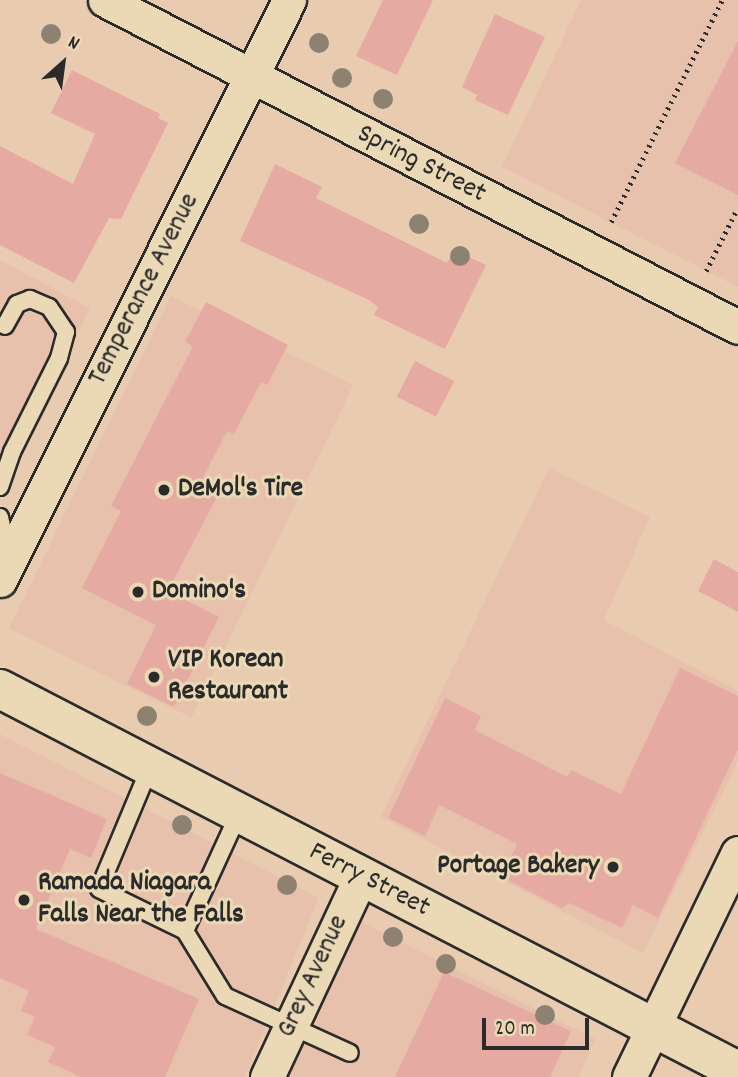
<!DOCTYPE html>
<style>
body{margin:0}
#map{position:relative;width:738px;height:1077px;overflow:hidden;background:#e9cbb0;font-family:Dekko,sans-serif}
div>[style]{position:absolute}
.built>*{inset:0;background:#e8c1ac;transform-origin:0 0}
.building>*{inset:0;background:#e5aba2;transform-origin:0 0}
.path>*{height:4.5px;margin-top:-2.25px;transform-origin:0;background:repeating-linear-gradient(90deg,#2b2b2b 0 2px,transparent 0 7px)}
.roads{filter:drop-shadow(2px 0 #2b2b2b) drop-shadow(-2px 0 #2b2b2b) drop-shadow(0 2px #2b2b2b) drop-shadow(0 -2px #2b2b2b)}
.service>*{height:16px;margin:-8px;padding:0 8px;transform-origin:8px;border-radius:8px;background:#ebd9b6}
.minor>*{height:33px;margin:-16.5px;padding:0 16.5px;transform-origin:16.5px;border-radius:16.5px;background:#ebd9b6}
.secondary>*{height:38px;margin:-19px;padding:0 19px;transform-origin:19px;border-radius:19px;background:#ebd9b6}
.trees>*{width:20px;height:20px;margin:-10px;border-radius:50%;background:#8d8271}
.dots>*{width:19px;height:19px;translate:-50% -50%;box-sizing:border-box;border:4px solid #ebd9b6;border-radius:50%}
span{translate:-50% -50%;white-space:nowrap;text-align:center;line-height:1.15;-webkit-text-stroke:6px #ebd9b6;paint-order:stroke}
.street-label{font-size:28px;color:#2b2b2b}
.poi-label{font-size:28px;color:#2b2b2b;font-weight:700}
.left{translate:0 -50%;text-align:left}
.right{translate:-100% -50%;text-align:right}
.north{position:absolute;left:28px;top:28px;width:70px;height:70px;-webkit-text-stroke:5px #ebd9b6;paint-order:stroke;rotate:28deg;font-size:19px;font-weight:700;line-height:28px;text-align:center;color:#2b2b2b}
.north::after{content:'';display:block;margin:auto;width:24px;height:32px;background:#2b2b2b;clip-path:polygon(50% 0,100% 100%,50% 72%,0 100%)}
.scale{position:absolute;left:482px;top:1018px;width:107px;height:32px;box-sizing:border-box;border:4px solid #2b2b2b;border-top:0;padding-left:9px;font-size:21px;line-height:24px;white-space:nowrap;color:#2b2b2b;-webkit-text-stroke:5px #ebd9b6;paint-order:stroke}
</style>
<div id="map">
<div class="built">
<i style="clip-path:polygon(581px 0,738px 0,738px 287px,502px 167px)"></i>
<i style="clip-path:polygon(0 260px,90px 308px,0 500px)"></i>
<i style="left:171px;top:296px;width:203px;height:370px;rotate:26deg"></i>
<i style="clip-path:polygon(549px 468px,650px 517px,604px 620px,738px 691px,738px 761px,643px 953px,381px 817px)"></i>
<i style="clip-path:polygon(0 734px,319px 898px,245px 1077px,0 1077px)"></i>
<i style="clip-path:polygon(351px 917px,595px 1039px,579px 1077px,282px 1077px)"></i>
</div>
<div class="building">
<i style="clip-path:polygon(383px 0,433px 0,397px 75px,356px 56px)"></i>
<i style="clip-path:polygon(495px 14px,545px 37px,508px 115px,475px 100px,477px 95px,462px 87px)"></i>
<i style="clip-path:polygon(738px 41px,738px 195px,675px 163px)"></i>
<i style="clip-path:polygon(72px 70px,160px 114px,158px 118px,168px 123px,121px 219px,109px 218px,74px 283px,0 245px,0 146px,73px 184px,95px 134px,51px 113px)"></i>
<i style="clip-path:polygon(275px 164px,322px 187px,316px 198px,447px 263px,454px 250px,486px 265px,445px 349px,374px 315px,378px 307px,369px 300px,240px 241px)"></i>
<i style="clip-path:polygon(206px 302px,288px 345px,267px 385px,261px 382px,234px 434px,227px 431px,199px 486px,218px 495px,168px 591px,219px 617px,174px 707px,127px 684px,156px 625px,82px 588px,121px 511px,111px 506px,193px 346px,185px 342px)"></i>
<i style="left:415px;top:361px;width:44px;height:40px;rotate:27deg"></i>
<i style="clip-path:polygon(714px 559px,738px 572px,738px 612px,698px 591px)"></i>
<i style="clip-path:polygon(680px 668px,738px 696px,738px 749px,658px 918px,633px 905px,622px 928px,569px 903px,562px 908px,501px 877px,517px 844px,439px 805px,425px 836px,388px 818px,445px 698px,481px 716px,475px 730px,567px 777px,571px 770px,621px 794px)"></i>
<i style="clip-path:polygon(0 773px,107px 819px,91px 858px,70px 849px,36px 929px,199px 999px,165px 1077px,81px 1077px,48px 1062px,55px 1047px,27px 1035px,35px 1017px,21px 1011px,29px 991px,0 978px)"></i>
<i style="clip-path:polygon(444px 972px,571px 1031px,550px 1077px,395px 1077px)"></i>
</div>
<div class="path">
<i style="left:611px;top:222px;width:248px;rotate:-63.4deg"></i>
<i style="left:706px;top:271px;width:69px;rotate:-63.4deg"></i>
</div>
<div class="roads">
<div class="service">
<i style="left:0;top:487px;width:37px;rotate:-71deg"></i>
<i style="left:12px;top:452px;width:105px;rotate:-63.4deg"></i>
<i style="left:59px;top:358px;width:27px;rotate:-75deg"></i>
<i style="left:66px;top:332px;width:30px;rotate:-124deg"></i>
<i style="left:49px;top:307px;width:21px;rotate:-157deg"></i>
<i style="left:30px;top:299px;width:14px;rotate:159deg"></i>
<i style="left:17px;top:304px;width:25px;rotate:119deg"></i>
<i style="left:0;top:517px;width:39px;rotate:78deg"></i>
<i style="left:150px;top:767px;width:132px;rotate:112.7deg"></i>
<i style="left:99px;top:889px;width:96px;rotate:26deg"></i>
<i style="left:185px;top:931px;width:130px;rotate:-65.4deg"></i>
<i style="left:185px;top:931px;width:76px;rotate:58.4deg"></i>
<i style="left:225px;top:996px;width:137px;rotate:24.5deg"></i>
</div>
<div class="minor">
<i style="left:105px;top:0;width:712px;rotate:27.32deg"></i>
<i style="left:0;top:580px;width:648px;rotate:-63.51deg"></i>
<i style="left:267px;top:1077px;width:222px;rotate:-64.9deg"></i>
<i style="left:629px;top:1077px;width:249px;rotate:-64.1deg"></i>
</div>
<div class="secondary">
<i style="left:0;top:689px;width:831px;rotate:27.37deg"></i>
</div>
</div>
<div class="trees">
<i style="left:51px;top:34px"></i>
<i style="left:319px;top:43px"></i>
<i style="left:342px;top:78px"></i>
<i style="left:383px;top:99px"></i>
<i style="left:419px;top:224px"></i>
<i style="left:460px;top:256px"></i>
<i style="left:147px;top:716px"></i>
<i style="left:182px;top:825px"></i>
<i style="left:287px;top:885px"></i>
<i style="left:393px;top:937px"></i>
<i style="left:446px;top:964px"></i>
<i style="left:545px;top:1015px"></i>
</div>
<div class="dots">
<i style="left:164px;top:490px;background:#2b2b2b"></i>
<i style="left:138px;top:592px;background:#2b2b2b"></i>
<i style="left:154px;top:677px;background:#2b2b2b"></i>
<i style="left:613px;top:867px;background:#2b2b2b"></i>
<i style="left:24px;top:900px;background:#2b2b2b"></i>
</div>
<div class="street-label">
<span style="left:421px;top:165px;rotate:27deg">Spring Street</span>
<span style="left:145px;top:290px;rotate:-63deg">Temperance Avenue</span>
<span style="left:369px;top:881px;rotate:27deg">Ferry Street</span>
<span style="left:314px;top:977px;rotate:-65deg">Grey Avenue</span>
</div>
<div class="poi-label">
<span class="left" style="left:178px;top:490px">DeMol's Tire</span>
<span class="left" style="left:152px;top:592px">Domino's</span>
<span class="left" style="left:168px;top:677px">VIP Korean<br>Restaurant</span>
<span class="right" style="left:599px;top:867px">Portage Bakery</span>
<span class="left" style="left:38px;top:900px">Ramada Niagara<br>Falls Near the Falls</span>
</div>
<div class="north">N</div>
<div class="scale">20 m</div>
</div>
